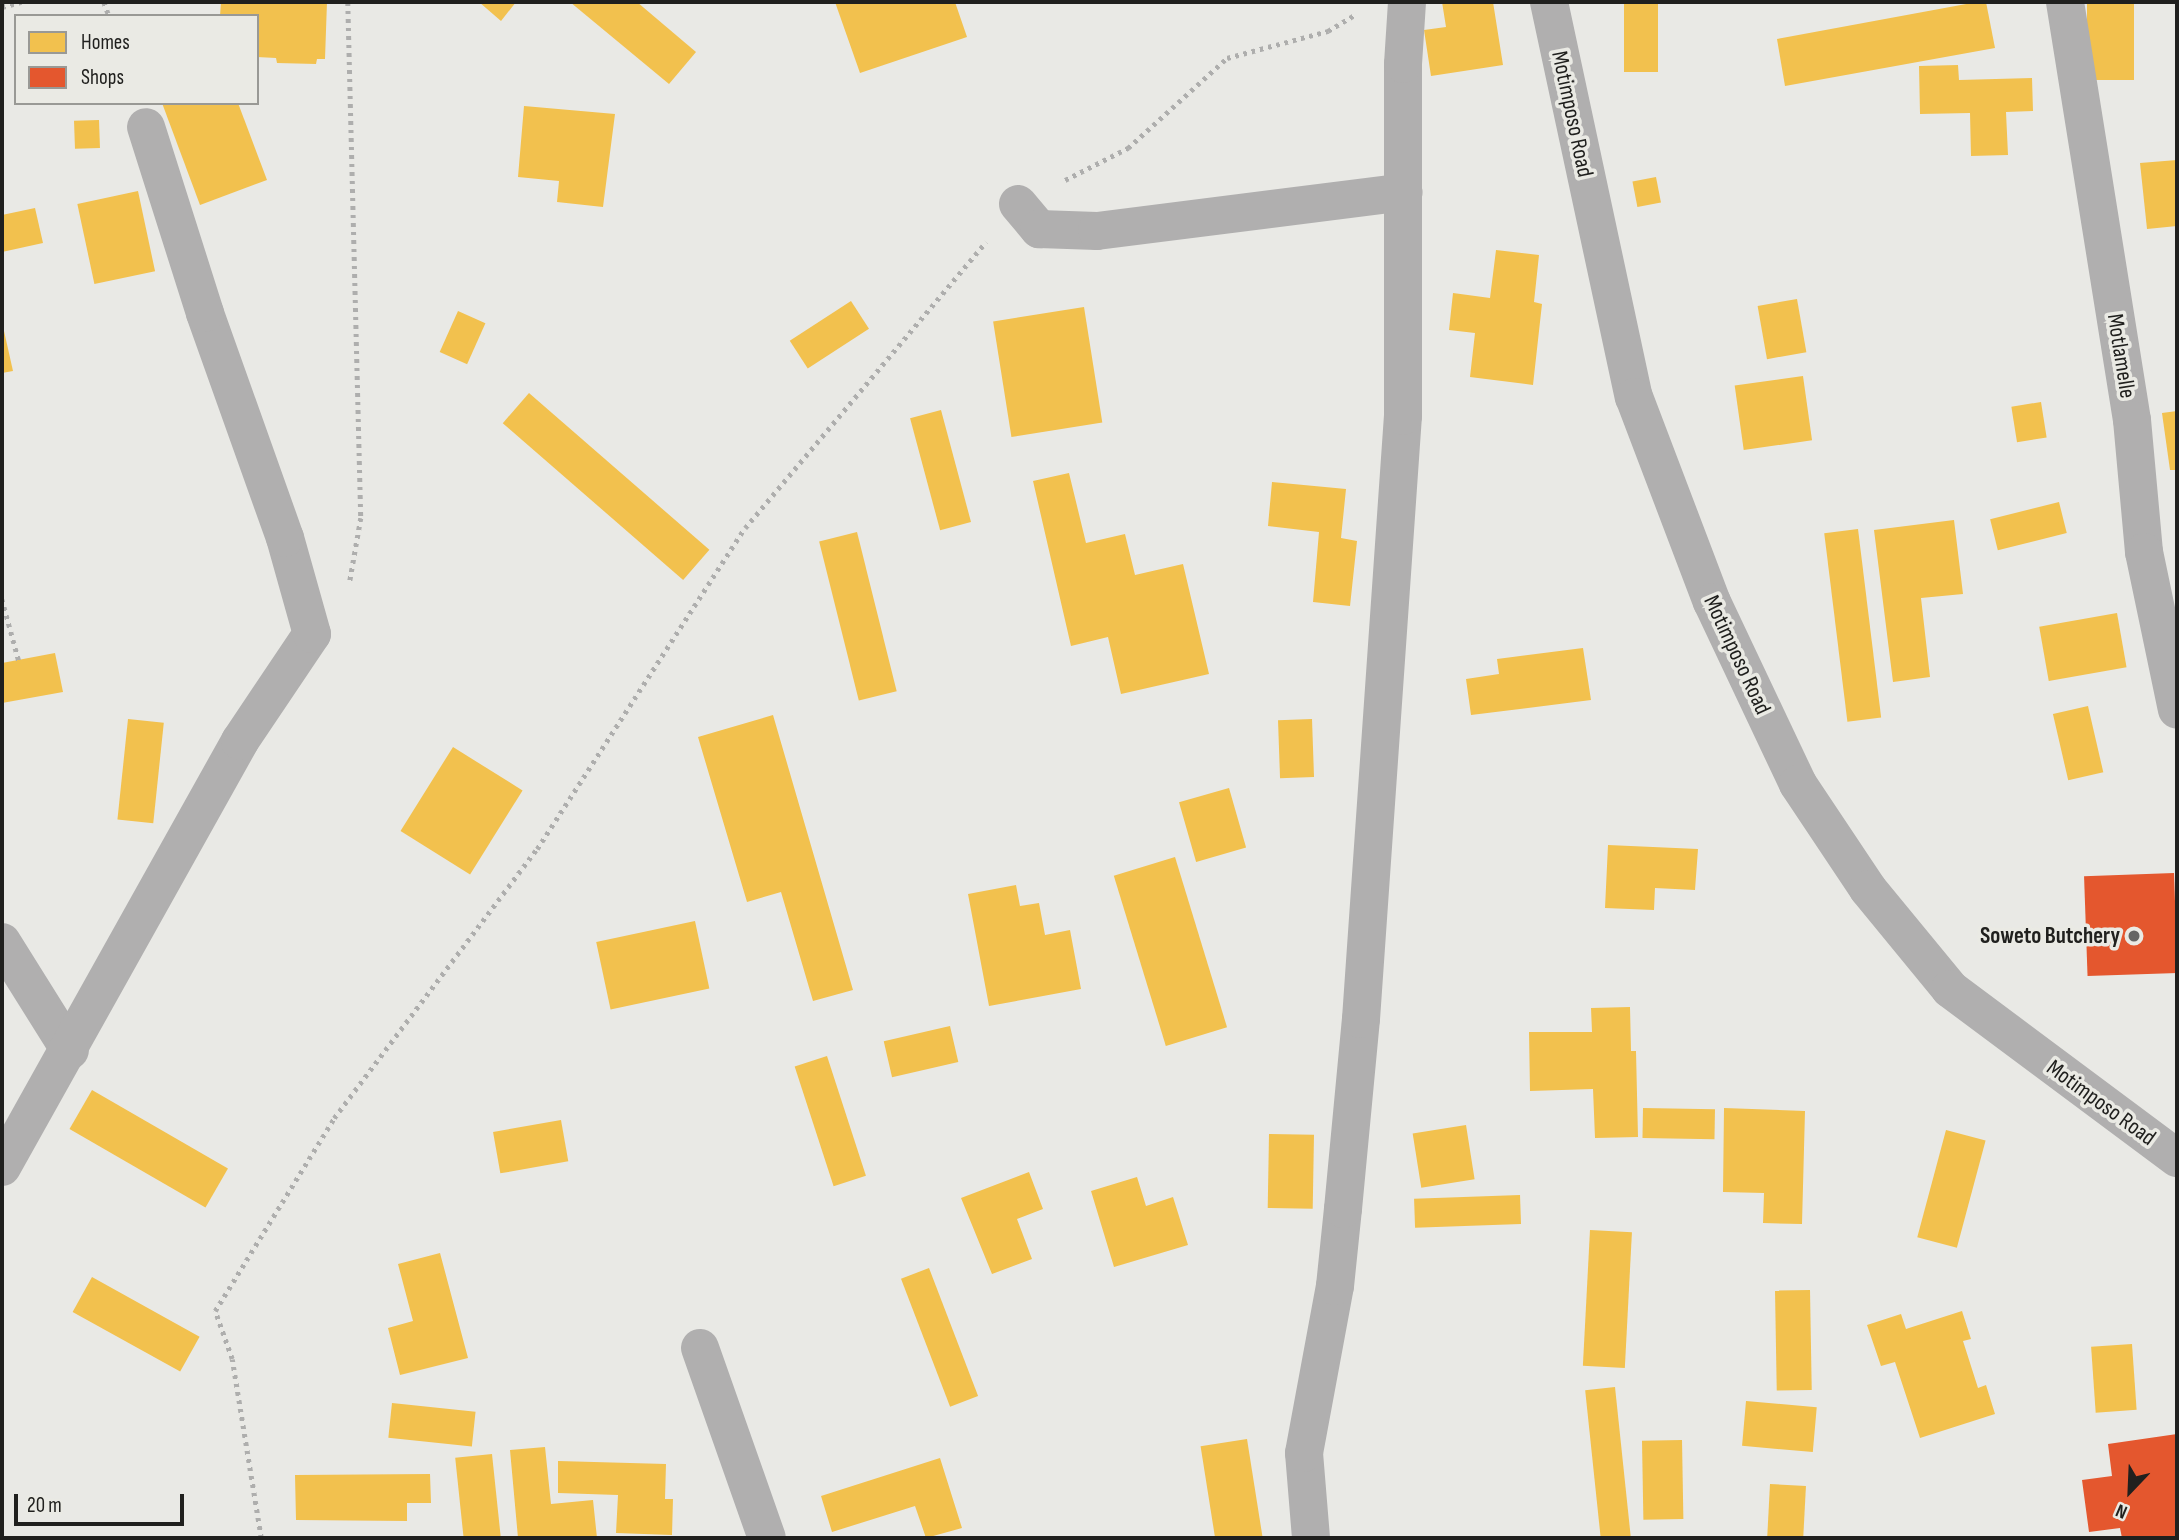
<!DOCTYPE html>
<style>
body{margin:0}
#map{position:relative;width:2179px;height:1540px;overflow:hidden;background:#e9e9e5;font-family:"Sofia Sans Condensed",sans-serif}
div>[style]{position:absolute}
.homes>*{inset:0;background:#f2c14e;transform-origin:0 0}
.shops>*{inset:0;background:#e4572e;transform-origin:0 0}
.path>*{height:4.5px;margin-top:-2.25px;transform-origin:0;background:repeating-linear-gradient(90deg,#aeaead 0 3.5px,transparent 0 8.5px)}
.minor>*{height:38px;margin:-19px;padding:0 19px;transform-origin:19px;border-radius:19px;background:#b0afaf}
.dots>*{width:19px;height:19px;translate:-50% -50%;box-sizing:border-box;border:4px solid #eaeae4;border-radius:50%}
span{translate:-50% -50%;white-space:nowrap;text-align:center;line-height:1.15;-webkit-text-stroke:7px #eaeae4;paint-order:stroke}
.street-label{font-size:23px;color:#20201e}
.poi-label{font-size:23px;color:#20201e;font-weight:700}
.right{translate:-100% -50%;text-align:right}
.frame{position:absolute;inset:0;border:4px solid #20201e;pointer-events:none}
.legend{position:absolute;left:14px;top:14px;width:245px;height:91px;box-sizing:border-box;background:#eaeae4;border:2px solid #999995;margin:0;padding:9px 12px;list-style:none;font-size:21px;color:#20201e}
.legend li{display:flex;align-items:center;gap:14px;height:35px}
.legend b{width:35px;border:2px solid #999995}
.north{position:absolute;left:2095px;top:1456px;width:70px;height:70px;-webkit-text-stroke:5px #eaeae4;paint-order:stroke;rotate:203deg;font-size:19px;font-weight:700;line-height:28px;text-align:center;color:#20201e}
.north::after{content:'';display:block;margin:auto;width:24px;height:32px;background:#20201e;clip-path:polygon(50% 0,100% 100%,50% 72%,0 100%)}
.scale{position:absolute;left:14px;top:1494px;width:170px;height:32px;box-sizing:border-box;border:4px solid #20201e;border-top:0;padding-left:9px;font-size:21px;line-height:24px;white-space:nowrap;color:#20201e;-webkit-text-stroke:5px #eaeae4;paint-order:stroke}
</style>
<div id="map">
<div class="homes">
<i style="clip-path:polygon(221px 2px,327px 2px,325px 59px,317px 59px,316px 64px,277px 63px,276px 58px,257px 57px,257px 16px,220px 16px)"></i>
<i style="clip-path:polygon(479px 2px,516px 2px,501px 21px)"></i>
<i style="clip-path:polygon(570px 2px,637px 2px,696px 52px,669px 84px)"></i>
<i style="clip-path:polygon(835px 2px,955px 2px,967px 37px,860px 73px)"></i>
<i style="clip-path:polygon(1442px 2px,1493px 2px,1503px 65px,1431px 76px,1424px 30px,1446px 27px)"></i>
<i style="left:1624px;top:2px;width:34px;height:70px"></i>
<i style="clip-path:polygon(1977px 2px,1986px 2px,1995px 48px,1785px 86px,1777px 39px)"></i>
<i style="left:2087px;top:2px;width:47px;height:78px"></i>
<i style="clip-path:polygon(1958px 65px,1959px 80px,2032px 78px,2033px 111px,2006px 112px,2008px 155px,1971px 156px,1970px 113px,1920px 114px,1919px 66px)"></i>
<i style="clip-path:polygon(162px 103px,238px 103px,267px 180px,200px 205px)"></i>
<i style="clip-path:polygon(524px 106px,615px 114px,603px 207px,557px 202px,559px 181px,518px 177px)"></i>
<i style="left:99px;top:120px;width:28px;height:25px;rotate:88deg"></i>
<i style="clip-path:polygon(2177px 160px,2177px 226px,2147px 229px,2140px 163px)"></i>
<i style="left:1656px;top:177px;width:26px;height:24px;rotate:79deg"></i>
<i style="left:138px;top:191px;width:82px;height:62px;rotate:78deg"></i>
<i style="clip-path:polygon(35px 208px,43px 243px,2px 252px,2px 215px)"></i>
<i style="clip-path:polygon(1496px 250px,1539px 255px,1534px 302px,1542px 304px,1533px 385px,1470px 377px,1475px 333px,1449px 330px,1453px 293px,1490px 298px)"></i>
<i style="left:1797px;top:299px;width:54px;height:40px;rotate:80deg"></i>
<i style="left:851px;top:301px;width:33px;height:73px;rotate:57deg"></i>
<i style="left:1084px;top:307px;width:117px;height:92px;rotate:81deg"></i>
<i style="left:458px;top:311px;width:30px;height:45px;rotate:24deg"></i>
<i style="clip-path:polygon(2px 322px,13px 371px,2px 373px)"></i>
<i style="left:1803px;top:376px;width:65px;height:69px;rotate:82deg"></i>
<i style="left:529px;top:393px;width:239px;height:40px;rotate:41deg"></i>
<i style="left:2041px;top:402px;width:36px;height:30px;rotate:81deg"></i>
<i style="left:941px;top:410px;width:116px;height:32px;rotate:75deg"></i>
<i style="clip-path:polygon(2177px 411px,2177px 470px,2170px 470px,2162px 413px)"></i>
<i style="clip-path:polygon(1069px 473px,1086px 543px,1125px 534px,1135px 575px,1183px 564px,1209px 674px,1121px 694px,1108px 637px,1071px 646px,1033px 481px)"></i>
<i style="clip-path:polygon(1272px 482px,1346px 489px,1341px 538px,1357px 541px,1350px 606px,1313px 602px,1319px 532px,1268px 526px)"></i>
<i style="left:2059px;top:502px;width:32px;height:71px;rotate:76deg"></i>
<i style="clip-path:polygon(1954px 520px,1963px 594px,1921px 598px,1930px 677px,1893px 682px,1874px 530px)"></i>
<i style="left:1858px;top:529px;width:190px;height:34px;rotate:83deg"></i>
<i style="left:857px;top:532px;width:164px;height:39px;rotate:76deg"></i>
<i style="left:2117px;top:613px;width:55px;height:79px;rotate:80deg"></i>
<i style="clip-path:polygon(1583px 648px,1591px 700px,1471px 715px,1466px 679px,1499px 674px,1497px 659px)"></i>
<i style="clip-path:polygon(55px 653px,63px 692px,2px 703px,2px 663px)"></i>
<i style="left:2088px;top:706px;width:68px;height:36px;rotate:77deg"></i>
<i style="clip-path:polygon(773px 715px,853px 990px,813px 1001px,781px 892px,747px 902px,698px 737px)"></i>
<i style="left:128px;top:719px;width:36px;height:101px;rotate:6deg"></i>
<i style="left:1312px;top:719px;width:58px;height:34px;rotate:88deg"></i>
<i style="left:453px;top:747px;width:82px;height:99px;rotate:32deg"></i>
<i style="left:1229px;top:788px;width:62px;height:52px;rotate:74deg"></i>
<i style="clip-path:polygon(1608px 845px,1698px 849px,1695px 890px,1655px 888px,1654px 910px,1605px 908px)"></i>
<i style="left:1175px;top:857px;width:178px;height:64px;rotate:73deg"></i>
<i style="clip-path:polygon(1016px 885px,1020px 906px,1039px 903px,1045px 935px,1070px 930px,1081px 989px,989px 1006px,968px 894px)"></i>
<i style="left:695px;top:921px;width:69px;height:101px;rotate:78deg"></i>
<i style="clip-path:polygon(1630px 1007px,1631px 1051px,1636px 1051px,1638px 1137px,1595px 1138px,1593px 1089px,1530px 1091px,1529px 1032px,1592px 1032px,1591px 1008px)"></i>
<i style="left:950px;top:1026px;width:37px;height:68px;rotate:77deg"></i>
<i style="left:827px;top:1056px;width:126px;height:34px;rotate:72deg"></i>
<i style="left:92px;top:1090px;width:157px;height:45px;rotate:30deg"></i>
<i style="left:1643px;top:1108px;width:72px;height:30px;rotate:1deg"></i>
<i style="clip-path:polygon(1724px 1108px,1805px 1111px,1802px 1224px,1763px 1223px,1764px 1193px,1723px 1192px)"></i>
<i style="left:561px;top:1120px;width:42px;height:69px;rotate:80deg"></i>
<i style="left:1466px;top:1125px;width:55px;height:54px;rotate:81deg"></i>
<i style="left:1946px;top:1130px;width:41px;height:111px;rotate:15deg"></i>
<i style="left:1269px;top:1134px;width:45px;height:74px;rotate:1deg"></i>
<i style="clip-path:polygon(1029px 1172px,1043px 1209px,1017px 1219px,1032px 1259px,992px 1274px,961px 1198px)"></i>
<i style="clip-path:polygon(1137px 1177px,1146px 1206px,1173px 1197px,1188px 1245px,1114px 1267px,1091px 1191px)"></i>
<i style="left:1520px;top:1195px;width:29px;height:106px;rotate:88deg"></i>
<i style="left:1590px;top:1230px;width:42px;height:136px;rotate:3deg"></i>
<i style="clip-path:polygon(440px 1253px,468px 1358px,400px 1375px,388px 1328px,413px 1321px,398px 1264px)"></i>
<i style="left:929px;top:1268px;width:137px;height:30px;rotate:69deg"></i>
<i style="left:92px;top:1277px;width:123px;height:40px;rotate:29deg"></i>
<i style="left:1810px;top:1290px;width:100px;height:35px;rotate:89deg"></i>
<i style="clip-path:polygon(1962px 1311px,1971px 1339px,1963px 1341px,1978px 1388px,1986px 1385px,1995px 1414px,1920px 1438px,1895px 1362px,1881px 1366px,1867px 1325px,1901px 1314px,1906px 1329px)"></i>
<i style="left:2132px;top:1344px;width:66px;height:41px;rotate:86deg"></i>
<i style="left:1615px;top:1387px;width:152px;height:30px;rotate:84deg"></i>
<i style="left:1746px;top:1401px;width:71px;height:45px;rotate:5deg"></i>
<i style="left:392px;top:1403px;width:84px;height:35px;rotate:6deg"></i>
<i style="left:1247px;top:1439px;width:100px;height:47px;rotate:81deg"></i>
<i style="left:1682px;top:1440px;width:79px;height:40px;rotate:89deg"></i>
<i style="clip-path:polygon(545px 1447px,551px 1504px,593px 1500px,597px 1538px,518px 1538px,510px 1450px)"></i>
<i style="left:492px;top:1454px;width:84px;height:37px;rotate:84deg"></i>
<i style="clip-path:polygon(940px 1458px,962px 1528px,926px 1538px,915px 1506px,832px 1532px,821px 1496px)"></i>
<i style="clip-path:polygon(558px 1461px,666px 1464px,665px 1499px,673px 1499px,672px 1535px,616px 1533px,618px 1495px,558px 1493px)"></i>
<i style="clip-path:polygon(430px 1474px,431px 1503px,407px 1503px,407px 1521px,296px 1520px,295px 1475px)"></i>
<i style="left:1770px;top:1484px;width:36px;height:52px;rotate:3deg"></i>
</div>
<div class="shops">
<i style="left:2174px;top:873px;width:100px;height:90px;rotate:88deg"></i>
<i style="clip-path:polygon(2177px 1434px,2177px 1538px,2122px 1538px,2120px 1528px,2089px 1532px,2082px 1480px,2112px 1476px,2108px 1444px)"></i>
</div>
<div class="path">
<i style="left:104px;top:2px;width:15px;rotate:70deg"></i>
<i style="left:348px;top:2px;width:516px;rotate:88.56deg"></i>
<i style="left:361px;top:518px;width:64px;rotate:99.9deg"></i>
<i style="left:2px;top:7px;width:20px;rotate:-15deg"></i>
<i style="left:1065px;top:180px;width:71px;rotate:-26.9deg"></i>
<i style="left:1128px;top:148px;width:134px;rotate:-42.3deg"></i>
<i style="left:1227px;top:58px;width:105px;rotate:-15deg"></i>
<i style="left:1328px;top:31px;width:33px;rotate:-31deg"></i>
<i style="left:2px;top:599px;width:64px;rotate:74.7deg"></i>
<i style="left:261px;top:1538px;width:181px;rotate:-99.2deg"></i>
<i style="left:232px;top:1359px;width:51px;rotate:-109.5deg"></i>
<i style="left:215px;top:1311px;width:227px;rotate:-58.3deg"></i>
<i style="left:334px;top:1118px;width:337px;rotate:-53deg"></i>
<i style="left:537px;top:849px;width:382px;rotate:-57.1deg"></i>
<i style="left:745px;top:528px;width:374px;rotate:-49.9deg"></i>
</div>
<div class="minor">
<i style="left:1549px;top:2px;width:404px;rotate:77.9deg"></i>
<i style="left:1634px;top:397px;width:219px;rotate:69.2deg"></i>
<i style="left:1712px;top:602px;width:201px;rotate:64.7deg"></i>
<i style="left:1798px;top:784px;width:126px;rotate:56.3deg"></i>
<i style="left:1868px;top:889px;width:129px;rotate:50.6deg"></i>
<i style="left:1950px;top:989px;width:283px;rotate:36.7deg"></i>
<i style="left:2065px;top:2px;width:423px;rotate:80.9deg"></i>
<i style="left:2132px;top:420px;width:133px;rotate:84.8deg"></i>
<i style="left:2144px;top:552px;width:161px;rotate:78.2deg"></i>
<i style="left:1018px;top:204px;width:33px;rotate:50deg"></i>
<i style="left:1039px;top:229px;width:58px;rotate:2deg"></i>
<i style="left:1097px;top:231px;width:309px;rotate:-7.2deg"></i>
<i style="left:2px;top:942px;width:128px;rotate:58deg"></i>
<i style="left:2px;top:1167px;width:488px;rotate:-60.8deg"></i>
<i style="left:240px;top:741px;width:129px;rotate:-56.1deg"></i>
<i style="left:312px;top:634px;width:100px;rotate:-105.7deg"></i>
<i style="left:285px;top:538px;width:239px;rotate:-109.6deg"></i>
<i style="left:205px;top:313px;width:195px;rotate:-107.6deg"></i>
<i style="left:700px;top:1348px;width:201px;rotate:70.6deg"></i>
<i style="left:1311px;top:1538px;width:85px;rotate:-94.7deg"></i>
<i style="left:1304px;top:1453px;width:170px;rotate:-79.5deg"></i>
<i style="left:1335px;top:1286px;width:77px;rotate:-84.1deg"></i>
<i style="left:1343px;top:1209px;width:191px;rotate:-84.6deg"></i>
<i style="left:1361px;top:1019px;width:604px;rotate:-86.02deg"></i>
<i style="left:1403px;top:416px;width:352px;rotate:-90deg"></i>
<i style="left:1403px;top:64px;width:62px;rotate:-86.3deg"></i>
</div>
<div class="dots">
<i style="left:2134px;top:936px;background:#666664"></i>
</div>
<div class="street-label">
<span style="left:1572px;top:114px;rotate:78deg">Motimposo Road</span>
<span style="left:2121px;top:356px;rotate:81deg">Motlamelle</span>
<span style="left:1737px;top:655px;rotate:65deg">Motimposo Road</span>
<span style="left:2101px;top:1103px;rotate:36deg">Motimposo Road</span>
</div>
<div class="poi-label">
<span class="right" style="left:2120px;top:936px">Soweto Butchery</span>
</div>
<div class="frame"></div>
<ul class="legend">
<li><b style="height:19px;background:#f2c14e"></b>Homes</li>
<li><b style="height:19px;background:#e4572e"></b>Shops</li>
</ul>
<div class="north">N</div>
<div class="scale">20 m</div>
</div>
